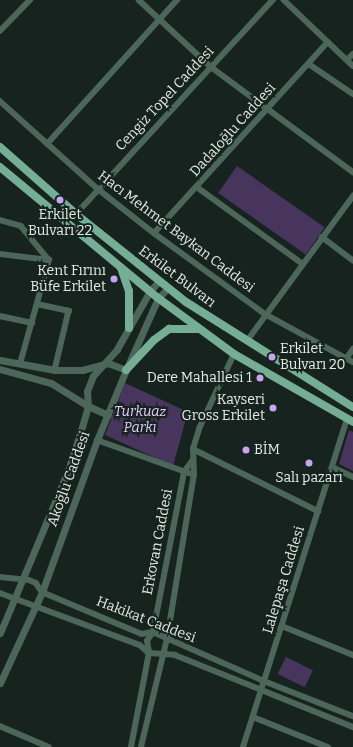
<!DOCTYPE html>
<meta charset="utf-8">
<style>
body{margin:0}
#map{position:relative;width:353px;height:747px;overflow:hidden;background:#17231e;font-family:Bitter,serif}
div>[style]{position:absolute}
.green>*{inset:0;background:#48355e;transform-origin:0 0}
.minor>*{height:5.5px;margin:-2.75px;padding:0 2.75px;transform-origin:2.75px;border-radius:2.75px;background:#4c675a}
.tertiary>*{height:7px;margin:-3.5px;padding:0 3.5px;transform-origin:3.5px;border-radius:3.5px;background:#4c675a}
.primary>*{height:8px;margin:-4px;padding:0 4px;transform-origin:4px;border-radius:4px;background:#75ae94}
.dots>*{width:11px;height:11px;translate:-50% -50%;box-sizing:border-box;border:2px solid #17231e;border-radius:50%}
span{translate:-50% -50%;white-space:nowrap;text-align:center;line-height:1.15;-webkit-text-stroke:4px #17231e;paint-order:stroke}
.street-label{font-size:14px;color:#e3ebe7}
.poi-label{font-size:14px;color:#e3ebe7}
.right{translate:-100% -50%;text-align:right}
.left{translate:0 -50%;text-align:left}
.park-label{font-size:14px;color:#e1ccfb;font-style:italic}
</style>
<div id="map">
<div class="green">
<i style="left:237px;top:166px;width:107px;height:33px;rotate:35deg"></i>
<i style="clip-path:polygon(125px 383px,188px 412px,173px 466px,105px 435px)"></i>
<i style="clip-path:polygon(349px 430px,353px 432px,353px 471px,339px 464px)"></i>
<i style="left:286px;top:657px;width:30px;height:19px;rotate:26deg"></i>
</div>
<div class="minor">
<i style="left:139px;top:0;width:98px;rotate:42.9deg"></i>
<i style="left:211px;top:67px;width:177px;rotate:36.5deg"></i>
<i style="left:284px;top:0;width:95px;rotate:43.7deg"></i>
<i style="left:0;top:31px;width:43px;rotate:-45.9deg"></i>
<i style="left:347px;top:60px;width:8px;rotate:-45deg"></i>
<i style="left:309px;top:64px;width:53px;rotate:34.3deg"></i>
<i style="left:0;top:101px;width:132px;rotate:41.9deg"></i>
<i style="left:98px;top:189px;width:71px;rotate:38.2deg"></i>
<i style="left:154px;top:233px;width:137px;rotate:36.1deg"></i>
<i style="left:265px;top:314px;width:100px;rotate:28.6deg"></i>
<i style="left:47px;top:144px;width:194px;rotate:-47.9deg"></i>
<i style="left:197px;top:187px;width:131px;rotate:36deg"></i>
<i style="left:76px;top:214px;width:291px;rotate:-47.4deg"></i>
<i style="left:0;top:220px;width:22px;rotate:16deg"></i>
<i style="left:21px;top:226px;width:44px;rotate:50.5deg"></i>
<i style="left:154px;top:233px;width:258px;rotate:-47.7deg"></i>
<i style="left:322px;top:237px;width:39px;rotate:37deg"></i>
<i style="left:0;top:254px;width:49px;rotate:7deg"></i>
<i style="left:37px;top:304px;width:33px;rotate:12deg"></i>
<i style="left:69px;top:311px;width:61px;rotate:103.3deg"></i>
<i style="left:0;top:316px;width:33px;rotate:12deg"></i>
<i style="left:247px;top:341px;width:180px;rotate:-53.8deg"></i>
<i style="left:346px;top:359px;width:12px;rotate:-55deg"></i>
<i style="left:20px;top:364px;width:108px;rotate:-74.4deg"></i>
<i style="left:97px;top:440px;width:103px;rotate:19.8deg"></i>
<i style="left:193px;top:449px;width:140px;rotate:26.4deg"></i>
<i style="left:332px;top:467px;width:23px;rotate:25deg"></i>
<i style="left:0;top:577px;width:29px;rotate:6deg"></i>
<i style="left:29px;top:580px;width:8px;rotate:23deg"></i>
<i style="left:36px;top:583px;width:11px;rotate:56deg"></i>
<i style="left:42px;top:592px;width:108px;rotate:22.8deg"></i>
<i style="left:142px;top:634px;width:11px;rotate:-10deg"></i>
<i style="left:153px;top:632px;width:121px;rotate:23.8deg"></i>
<i style="left:264px;top:681px;width:96px;rotate:21.5deg"></i>
<i style="left:0;top:593px;width:149px;rotate:20.4deg"></i>
<i style="left:140px;top:645px;width:12px;rotate:42deg"></i>
<i style="left:149px;top:653px;width:26px;rotate:4deg"></i>
<i style="left:175px;top:655px;width:192px;rotate:22deg"></i>
<i style="left:282px;top:626px;width:77px;rotate:22.2deg"></i>
<i style="left:253px;top:717px;width:81px;rotate:21.8deg"></i>
<i style="left:0;top:726px;width:53px;rotate:23.2deg"></i>
<i style="left:131px;top:747px;width:96px;rotate:-79.2deg"></i>
<i style="left:149px;top:653px;width:12px;rotate:-99deg"></i>
<i style="left:147px;top:641px;width:11px;rotate:-56deg"></i>
<i style="left:153px;top:632px;width:163px;rotate:-79deg"></i>
<i style="left:184px;top:472px;width:14px;rotate:-54deg"></i>
<i style="left:141px;top:747px;width:111px;rotate:-76.5deg"></i>
<i style="left:167px;top:639px;width:166px;rotate:-80.7deg"></i>
<i style="left:194px;top:475px;width:26px;rotate:-92deg"></i>
<i style="left:193px;top:449px;width:21px;rotate:-73deg"></i>
<i style="left:199px;top:429px;width:83px;rotate:-65deg"></i>
<i style="left:243px;top:747px;width:344px;rotate:-72.4deg"></i>
</div>
<div class="tertiary">
<i style="left:0;top:360px;width:56px;rotate:10.3deg"></i>
<i style="left:55px;top:370px;width:27px"></i>
<i style="left:82px;top:370px;width:27px;rotate:-15deg"></i>
<i style="left:108px;top:363px;width:19px;rotate:21deg"></i>
<i style="left:0;top:369px;width:53px;rotate:15.4deg"></i>
<i style="left:51px;top:383px;width:44px;rotate:31.9deg"></i>
<i style="left:88px;top:406px;width:22px;rotate:24deg"></i>
<i style="left:0;top:633px;width:173px;rotate:-67.3deg"></i>
<i style="left:67px;top:473px;width:48px;rotate:-71.9deg"></i>
<i style="left:82px;top:427px;width:22px;rotate:-74deg"></i>
<i style="left:88px;top:406px;width:15px;rotate:-94deg"></i>
<i style="left:87px;top:391px;width:16px;rotate:-68deg"></i>
<i style="left:93px;top:376px;width:36px;rotate:-48deg"></i>
<i style="left:117px;top:349px;width:67px;rotate:-60.4deg"></i>
<i style="left:150px;top:291px;width:13px;rotate:-48deg"></i>
<i style="left:0;top:683px;width:100px;rotate:-65.2deg"></i>
<i style="left:42px;top:592px;width:162px;rotate:-70.1deg"></i>
<i style="left:97px;top:440px;width:76px;rotate:-67.5deg"></i>
<i style="left:126px;top:370px;width:79px;rotate:-66deg"></i>
<i style="left:158px;top:298px;width:14px;rotate:-45deg"></i>
</div>
<div class="primary">
<i style="left:0;top:147px;width:101px;rotate:41.4deg"></i>
<i style="left:76px;top:214px;width:141px;rotate:38.7deg"></i>
<i style="left:186px;top:302px;width:197px;rotate:32.2deg"></i>
<i style="left:0;top:167px;width:205px;rotate:39.7deg"></i>
<i style="left:158px;top:298px;width:94px;rotate:36.4deg"></i>
<i style="left:234px;top:354px;width:137px;rotate:29.7deg"></i>
<i style="left:121px;top:268px;width:24px;rotate:71deg"></i>
<i style="left:129px;top:291px;width:37px;rotate:90deg"></i>
<i style="left:126px;top:370px;width:41px;rotate:-47deg"></i>
<i style="left:154px;top:340px;width:19px;rotate:-36deg"></i>
<i style="left:169px;top:329px;width:30px"></i>
</div>
<div class="dots">
<i style="left:60px;top:200px;background:#c7a6ef"></i>
<i style="left:114px;top:279px;background:#c7a6ef"></i>
<i style="left:272px;top:357px;background:#c7a6ef"></i>
<i style="left:260px;top:378px;background:#c7a6ef"></i>
<i style="left:273px;top:408px;background:#c7a6ef"></i>
<i style="left:246px;top:450px;background:#c7a6ef"></i>
<i style="left:309px;top:463px;background:#c7a6ef"></i>
</div>
<div class="street-label">
<span style="left:165px;top:99px;rotate:-47deg">Cengiz Topel Caddesi</span>
<span style="left:233px;top:130px;rotate:-48deg">Dadaloğlu Caddesi</span>
<span style="left:176px;top:232px;rotate:37deg">Hacı Mehmet Baykan Caddesi</span>
<span style="left:177px;top:277px;rotate:37deg">Erkilet Bulvarı</span>
<span style="left:69px;top:479px;rotate:-70deg">Akoğlu Caddesi</span>
<span style="left:158px;top:542px;rotate:-79deg">Erkovan Caddesi</span>
<span style="left:284px;top:580px;rotate:-73deg">Lalepaşa Caddesi</span>
<span style="left:146px;top:620px;rotate:21deg">Hakikat Caddesi</span>
</div>
<div class="poi-label">
<span style="left:60px;top:223px">Erkilet<br>Bulvarı 22</span>
<span class="right" style="left:106px;top:279px">Kent Fırını<br>Büfe Erkilet</span>
<span class="left" style="left:280px;top:357px">Erkilet<br>Bulvarı 20</span>
<span class="right" style="left:252px;top:378px">Dere Mahallesi 1</span>
<span class="right" style="left:265px;top:408px">Kayseri<br>Gross Erkilet</span>
<span class="left" style="left:254px;top:450px">BİM</span>
<span style="left:309px;top:478px">Salı pazarı</span>
</div>
<div class="park-label">
<span style="left:140px;top:420px">Turkuaz<br>Parkı</span>
</div>
</div>
